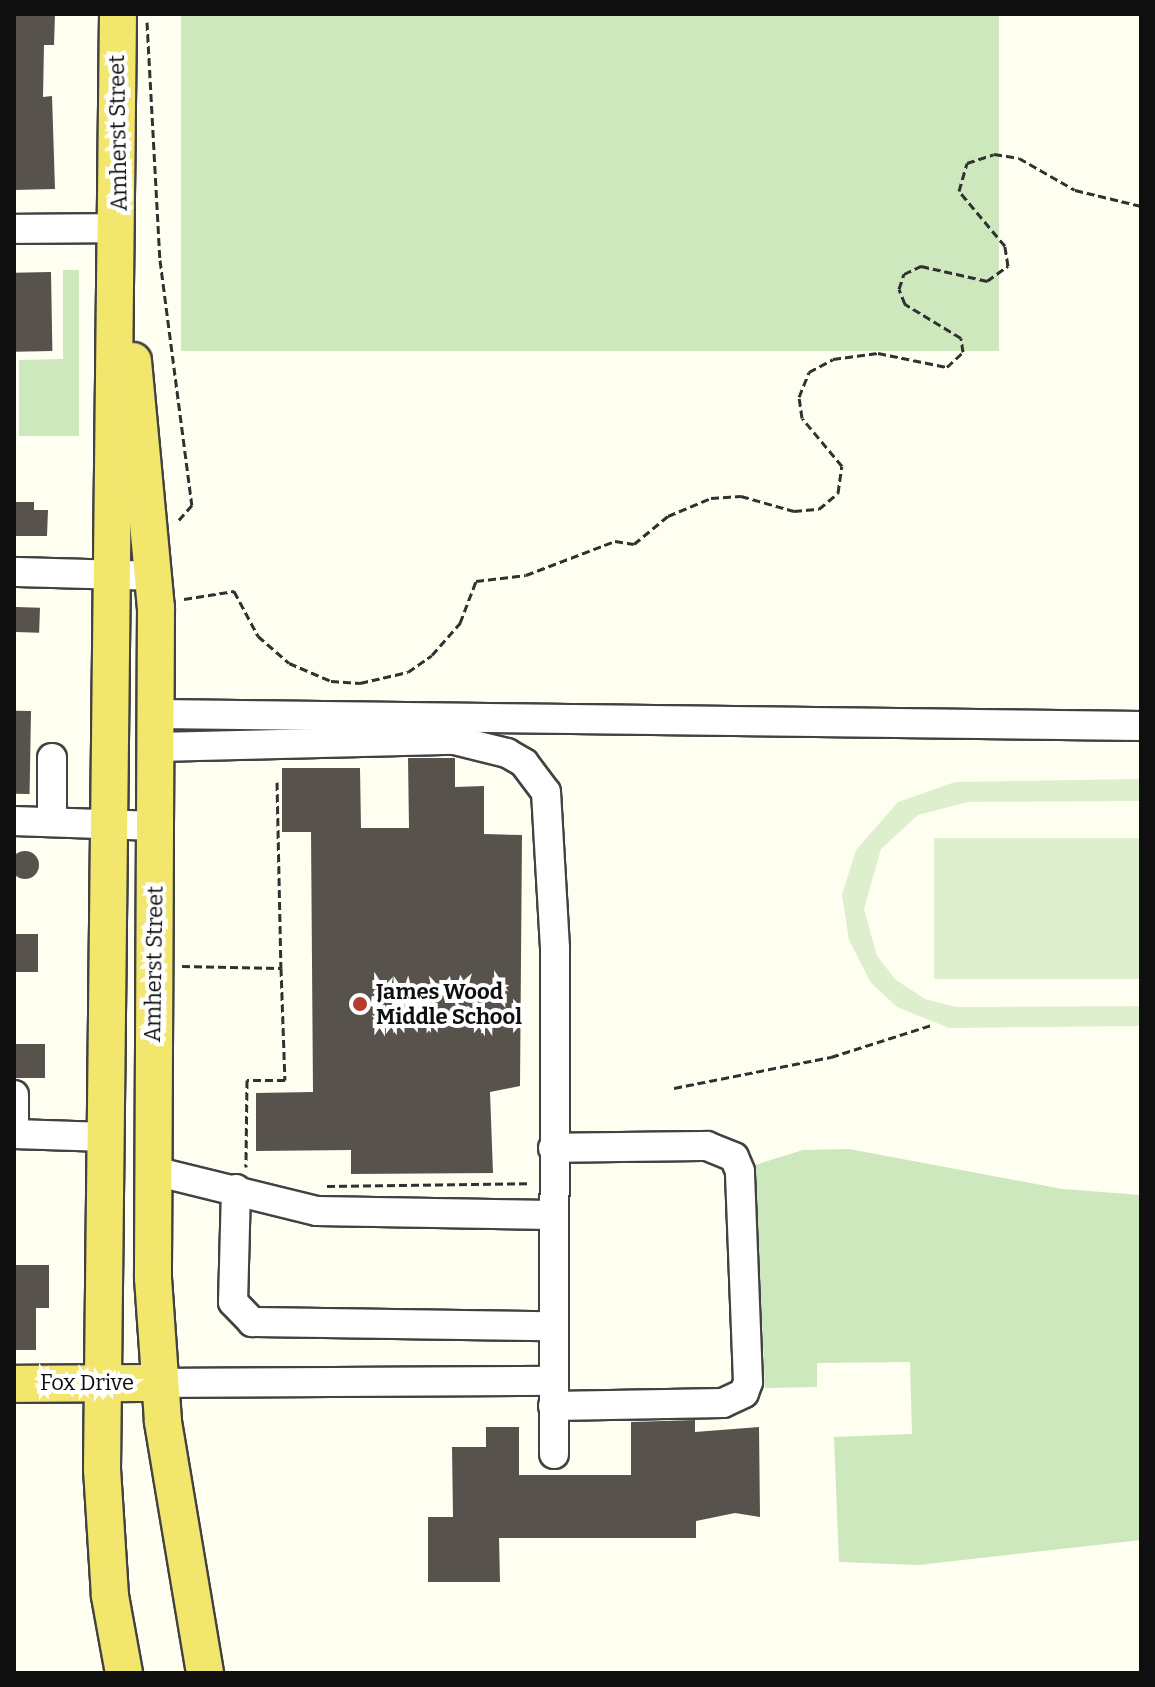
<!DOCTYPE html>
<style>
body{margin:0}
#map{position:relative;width:1155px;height:1687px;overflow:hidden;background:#fefef1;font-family:Bitter,serif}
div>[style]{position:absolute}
.green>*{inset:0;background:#cce8bc;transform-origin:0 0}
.pitch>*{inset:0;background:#deefcd;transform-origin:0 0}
.building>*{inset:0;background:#57524c;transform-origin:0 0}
.round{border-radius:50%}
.path>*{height:3px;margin-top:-1.5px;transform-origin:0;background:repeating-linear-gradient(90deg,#313131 0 8px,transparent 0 12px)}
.roads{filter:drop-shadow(2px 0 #424242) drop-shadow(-2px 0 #424242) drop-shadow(0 2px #424242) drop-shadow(0 -2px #424242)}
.minor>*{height:28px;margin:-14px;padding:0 14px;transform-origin:14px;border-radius:14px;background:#fff}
.major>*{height:36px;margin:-18px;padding:0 18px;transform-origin:18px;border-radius:18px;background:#f2e66d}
.dots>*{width:22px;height:22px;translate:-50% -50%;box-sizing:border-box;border:4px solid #fff;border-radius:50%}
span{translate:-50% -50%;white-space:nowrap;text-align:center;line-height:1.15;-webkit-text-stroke:8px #fff;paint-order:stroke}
.street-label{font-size:22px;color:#0f0f0f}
.poi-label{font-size:22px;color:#0f0f0f;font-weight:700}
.left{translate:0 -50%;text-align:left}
.frame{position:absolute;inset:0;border:16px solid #0f0f0f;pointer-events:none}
</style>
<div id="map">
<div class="green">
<i style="left:181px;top:14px;width:818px;height:337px"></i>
<i style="clip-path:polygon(63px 270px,79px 270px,79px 436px,19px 436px,19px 360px,63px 359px)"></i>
<i style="clip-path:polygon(849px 1149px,1062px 1189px,1141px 1195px,1141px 1540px,919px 1565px,839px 1562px,834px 1437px,912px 1434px,910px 1362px,817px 1363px,817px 1387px,765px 1388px,755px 1165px,803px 1150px)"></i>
</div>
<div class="pitch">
<i style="clip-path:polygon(1141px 779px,1141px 801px,968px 802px,918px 815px,881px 849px,864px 909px,877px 956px,896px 980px,925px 999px,956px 1007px,1141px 1006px,1141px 1026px,949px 1028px,897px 1007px,871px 983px,849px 940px,842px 895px,856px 850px,898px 802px,955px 782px)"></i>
<i style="left:1141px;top:838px;width:141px;height:207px;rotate:90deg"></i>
</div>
<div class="building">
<i style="clip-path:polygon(14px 14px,55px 14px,54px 45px,44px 45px,43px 97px,52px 96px,55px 189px,14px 190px)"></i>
<i style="left:51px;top:272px;width:79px;height:37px;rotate:89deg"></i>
<i style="clip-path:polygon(14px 502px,34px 502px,34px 510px,48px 510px,47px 536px,14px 536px)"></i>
<i style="left:16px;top:607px;width:24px;height:25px;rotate:2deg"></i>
<i style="left:31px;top:711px;width:83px;height:17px;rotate:91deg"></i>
<i style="clip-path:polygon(408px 758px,455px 758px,455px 787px,484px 786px,484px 834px,522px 835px,520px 1086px,490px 1092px,493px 1173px,351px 1174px,351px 1150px,256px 1151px,256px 1093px,313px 1092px,311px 832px,282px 832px,282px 768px,360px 768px,361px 828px,409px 828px)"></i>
<i class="round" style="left:11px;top:851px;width:28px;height:28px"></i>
<i style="left:14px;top:934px;width:24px;height:38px"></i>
<i style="left:14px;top:1044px;width:31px;height:34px"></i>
<i style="clip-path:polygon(14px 1265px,49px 1265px,49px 1308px,36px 1308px,36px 1350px,14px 1350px)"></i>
<i style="clip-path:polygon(695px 1420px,695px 1432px,759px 1427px,760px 1517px,735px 1513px,696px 1521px,696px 1538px,499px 1538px,500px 1582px,428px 1582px,428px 1517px,453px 1517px,452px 1447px,486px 1447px,486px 1427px,519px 1427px,519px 1475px,631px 1475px,631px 1422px)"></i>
</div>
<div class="path">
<i style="left:147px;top:22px;width:238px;rotate:86.9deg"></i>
<i style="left:160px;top:260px;width:247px;rotate:82.6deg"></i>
<i style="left:192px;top:505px;width:23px;rotate:131deg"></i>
<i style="left:184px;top:599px;width:51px;rotate:-9.1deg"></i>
<i style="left:234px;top:591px;width:51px;rotate:61.9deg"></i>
<i style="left:258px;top:636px;width:41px;rotate:41.1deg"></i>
<i style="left:289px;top:663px;width:46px;rotate:23.2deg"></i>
<i style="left:331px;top:681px;width:29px;rotate:4deg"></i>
<i style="left:360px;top:683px;width:49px;rotate:-12.9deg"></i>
<i style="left:408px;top:672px;width:29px;rotate:-35deg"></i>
<i style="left:432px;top:655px;width:43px;rotate:-48.8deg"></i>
<i style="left:460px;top:623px;width:45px;rotate:-69.1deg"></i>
<i style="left:476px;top:581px;width:50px;rotate:-6.8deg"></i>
<i style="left:526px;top:575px;width:95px;rotate:-20.9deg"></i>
<i style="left:615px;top:541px;width:19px;rotate:9deg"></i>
<i style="left:634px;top:544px;width:44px;rotate:-39.5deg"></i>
<i style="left:668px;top:516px;width:47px;rotate:-22.7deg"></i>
<i style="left:711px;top:498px;width:30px;rotate:-4deg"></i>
<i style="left:741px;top:496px;width:55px;rotate:15.8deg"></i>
<i style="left:794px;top:511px;width:25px;rotate:-5deg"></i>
<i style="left:819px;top:509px;width:25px;rotate:-40deg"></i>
<i style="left:838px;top:493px;width:27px;rotate:-82deg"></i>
<i style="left:842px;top:466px;width:62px;rotate:-129.8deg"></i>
<i style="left:802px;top:418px;width:21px;rotate:-98deg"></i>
<i style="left:799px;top:397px;width:27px;rotate:-68deg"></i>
<i style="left:809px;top:372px;width:27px;rotate:-28deg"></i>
<i style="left:833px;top:359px;width:45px;rotate:-7.6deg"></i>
<i style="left:878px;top:353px;width:70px;rotate:11.5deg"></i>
<i style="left:947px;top:367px;width:22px;rotate:-43deg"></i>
<i style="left:963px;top:352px;width:14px;rotate:-98deg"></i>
<i style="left:961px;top:338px;width:66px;rotate:-148.7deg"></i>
<i style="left:905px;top:304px;width:16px;rotate:-112deg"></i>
<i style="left:899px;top:289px;width:16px;rotate:-72deg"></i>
<i style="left:904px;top:274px;width:19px;rotate:-25deg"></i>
<i style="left:921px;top:266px;width:68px;rotate:12.8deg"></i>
<i style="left:987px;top:281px;width:26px;rotate:-36deg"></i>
<i style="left:1008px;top:266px;width:20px;rotate:-99deg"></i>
<i style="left:1005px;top:246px;width:72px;rotate:-129.9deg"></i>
<i style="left:959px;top:191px;width:29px;rotate:-74deg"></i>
<i style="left:967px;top:163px;width:28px;rotate:-18deg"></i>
<i style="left:994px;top:154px;width:25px;rotate:9deg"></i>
<i style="left:1019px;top:158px;width:64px;rotate:29.7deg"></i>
<i style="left:1075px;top:190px;width:68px;rotate:13.6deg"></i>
<i style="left:277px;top:782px;width:186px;rotate:88.8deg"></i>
<i style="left:182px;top:966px;width:99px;rotate:1.2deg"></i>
<i style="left:281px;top:968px;width:112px;rotate:88deg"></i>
<i style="left:285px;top:1080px;width:38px;rotate:180deg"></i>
<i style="left:247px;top:1080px;width:87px;rotate:90.7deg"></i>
<i style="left:674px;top:1088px;width:160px;rotate:-11.2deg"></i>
<i style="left:831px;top:1057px;width:105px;rotate:-17.7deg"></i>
<i style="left:327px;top:1186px;width:204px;rotate:-0.8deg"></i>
</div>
<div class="roads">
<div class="minor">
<i style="left:14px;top:229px;width:105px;rotate:-0.5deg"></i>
<i style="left:14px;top:572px;width:140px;rotate:1.6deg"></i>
<i style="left:157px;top:714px;width:984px;rotate:0.7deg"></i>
<i style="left:157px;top:747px;width:297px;rotate:-1.4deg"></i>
<i style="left:454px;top:740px;width:55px;rotate:13.8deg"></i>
<i style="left:507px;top:753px;width:20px;rotate:30deg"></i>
<i style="left:524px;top:763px;width:36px;rotate:53deg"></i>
<i style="left:546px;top:792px;width:156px;rotate:86.7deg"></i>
<i style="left:555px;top:948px;width:506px;rotate:90.11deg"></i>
<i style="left:14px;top:821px;width:142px;rotate:2deg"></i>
<i style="left:52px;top:822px;width:64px;rotate:-90deg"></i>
<i style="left:14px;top:1095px;width:31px;rotate:90deg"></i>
<i style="left:14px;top:1134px;width:92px;rotate:1.9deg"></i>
<i style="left:154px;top:1171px;width:168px;rotate:13.8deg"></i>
<i style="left:317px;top:1211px;width:235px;rotate:1deg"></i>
<i style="left:236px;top:1189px;width:113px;rotate:91.5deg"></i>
<i style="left:233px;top:1302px;width:28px;rotate:46deg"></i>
<i style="left:252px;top:1322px;width:300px;rotate:0.8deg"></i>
<i style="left:159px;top:1383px;width:393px;rotate:-0.3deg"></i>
<i style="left:553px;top:1406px;width:170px;rotate:-1deg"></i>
<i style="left:723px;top:1403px;width:23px;rotate:-25deg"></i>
<i style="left:744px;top:1393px;width:12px;rotate:-70deg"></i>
<i style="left:748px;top:1382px;width:211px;rotate:-92.2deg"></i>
<i style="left:740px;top:1171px;width:15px;rotate:-113deg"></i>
<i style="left:734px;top:1157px;width:29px;rotate:-158deg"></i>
<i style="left:707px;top:1146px;width:154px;rotate:179.3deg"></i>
</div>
<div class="major">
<i style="left:118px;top:14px;width:1455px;rotate:90.63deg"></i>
<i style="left:102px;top:1469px;width:127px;rotate:86.4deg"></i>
<i style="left:110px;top:1596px;width:78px;rotate:79.7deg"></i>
<i style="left:133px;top:361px;width:247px;rotate:84.7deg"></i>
<i style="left:156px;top:607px;width:671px;rotate:90.26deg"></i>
<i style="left:153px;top:1278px;width:144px;rotate:86deg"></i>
<i style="left:163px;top:1422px;width:254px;rotate:80.5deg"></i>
<i style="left:14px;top:1384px;width:145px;rotate:-0.4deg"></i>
</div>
</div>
<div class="dots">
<i style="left:360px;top:1004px;background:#b93b2c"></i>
</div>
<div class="street-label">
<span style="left:118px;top:133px;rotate:-91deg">Amherst Street</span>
<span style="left:154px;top:964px;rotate:-89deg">Amherst Street</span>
<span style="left:87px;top:1383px">Fox Drive</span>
</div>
<div class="poi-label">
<span class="left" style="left:376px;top:1004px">James Wood<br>Middle School</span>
</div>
<div class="frame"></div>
</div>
